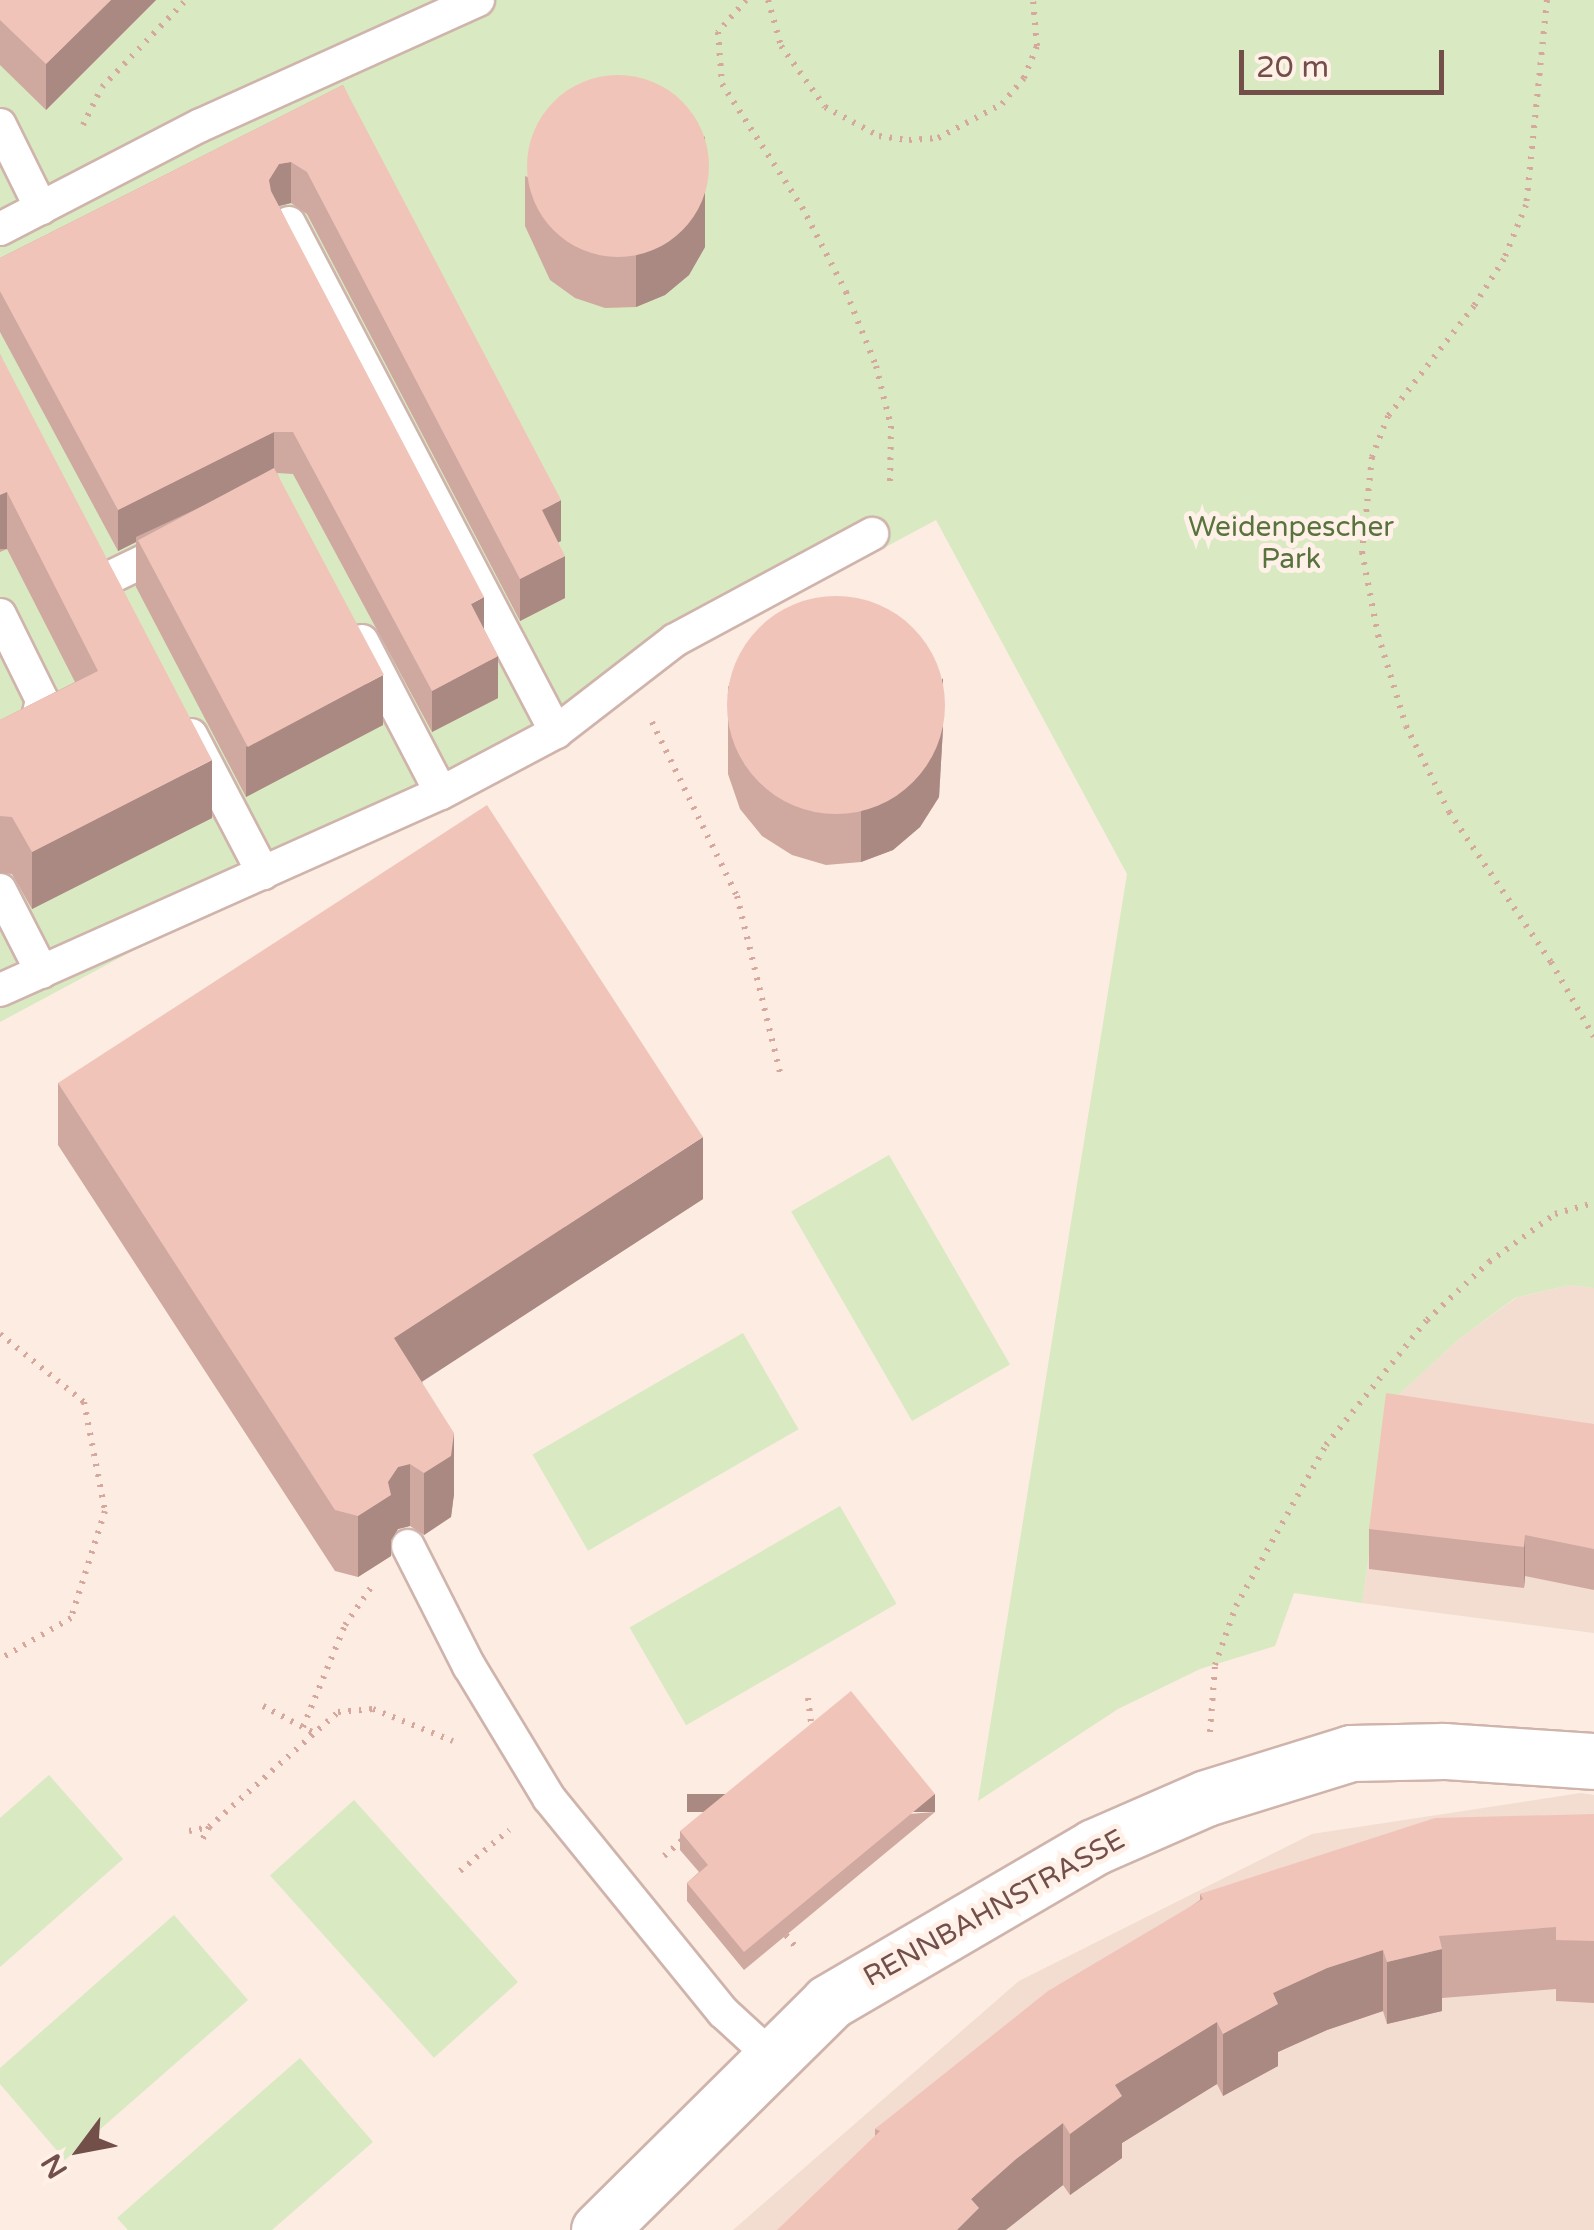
<!DOCTYPE html>
<style>
body{margin:0}
#map{position:relative;width:1594px;height:2230px;overflow:hidden;background:#fcece2;font-family:"Varela Round",sans-serif}
div>[style]{position:absolute}
.residential>*{inset:0;background:#f3dcd0}
.green>*{inset:0;background:#d9e9c1;transform-origin:0 0}
.path>*{height:6px;margin-top:-3px;transform-origin:0;background:repeating-linear-gradient(90deg,#d5a79d 0 2.5px,transparent 0 10.5px)}
.roads{filter:drop-shadow(2px 0 #cfb4ac) drop-shadow(-2px 0 #cfb4ac) drop-shadow(0 2px #cfb4ac) drop-shadow(0 -2px #cfb4ac)}
.service>*{height:32px;margin:-16px;padding:0 16px;transform-origin:16px;border-radius:16px;background:#fff}
.minor>*{height:55px;margin:-27.5px;padding:0 27.5px;transform-origin:27.5px;border-radius:27.5px;background:#fff}
.wall>*{inset:0;background:#cfa9a0}
.shaded-wall>*{inset:0;background:#a98982;transform-origin:0 0}
.building>*{inset:0;background:#f1c4ba;transform-origin:0 0}
.round{border-radius:50%}
span{translate:-50% -50%;white-space:nowrap;text-align:center;line-height:1.15;-webkit-text-stroke:10px #fff1e8;paint-order:stroke}
.park-label{font-size:28px;color:#58733e}
.street-label{font-size:28px;color:#734f49}
.north{position:absolute;left:30px;top:2100px;width:100px;height:100px;-webkit-text-stroke:8px #fff1e8;paint-order:stroke;rotate:238deg;font-size:28px;font-weight:700;line-height:40px;text-align:center;color:#734f49}
.north::after{content:'';display:block;margin:auto;width:35px;height:45px;background:#734f49;clip-path:polygon(50% 0,100% 100%,50% 72%,0 100%)}
.scale{position:absolute;left:1239px;top:50px;width:205px;height:45px;box-sizing:border-box;border:5px solid #734f49;border-top:0;padding-left:12px;font-size:30px;line-height:35px;white-space:nowrap;color:#734f49;-webkit-text-stroke:8px #fff1e8;paint-order:stroke}
</style>
<div id="map">
<div class="residential">
<i style="clip-path:polygon(1570px 1285px,1594px 1288px,1594px 1633px,1362px 1603px,1391px 1402px,1459px 1339px,1516px 1298px)"></i>
<i style="clip-path:polygon(1581px 1793px,1594px 1795px,1594px 2230px,733px 2230px,1019px 1981px,1312px 1834px)"></i>
</div>
<div class="green">
<i style="clip-path:polygon(0 0,1594px 0,1594px 1288px,1570px 1285px,1515px 1298px,1459px 1339px,1391px 1402px,1362px 1603px,1294px 1593px,1275px 1646px,1200px 1669px,1118px 1709px,978px 1801px,1127px 874px,936px 520px,0 1022px)"></i>
<i style="left:889px;top:1155px;width:242px;height:113px;rotate:60deg"></i>
<i style="left:743px;top:1333px;width:111px;height:243px;rotate:60deg"></i>
<i style="left:840px;top:1506px;width:113px;height:243px;rotate:60deg"></i>
<i style="clip-path:polygon(49px 1775px,123px 1859px,0 1967px,0 1818px)"></i>
<i style="left:354px;top:1800px;width:245px;height:113px;rotate:48deg"></i>
<i style="clip-path:polygon(174px 1915px,248px 2000px,65px 2160px,0 2084px,0 2068px)"></i>
<i style="clip-path:polygon(300px 2058px,373px 2142px,272px 2230px,128px 2230px,117px 2218px)"></i>
</div>
<div class="path">
<i style="left:746px;top:0;width:43px;rotate:131.2deg"></i>
<i style="left:718px;top:32px;width:52px;rotate:85.6deg"></i>
<i style="left:722px;top:84px;width:147px;rotate:57deg"></i>
<i style="left:802px;top:207px;width:96px;rotate:62.6deg"></i>
<i style="left:846px;top:292px;width:80px;rotate:67.9deg"></i>
<i style="left:876px;top:366px;width:62px;rotate:76deg"></i>
<i style="left:891px;top:426px;width:59px;rotate:91deg"></i>
<i style="left:768px;top:0;width:48px;rotate:74.2deg"></i>
<i style="left:781px;top:46px;width:75px;rotate:54.2deg"></i>
<i style="left:825px;top:107px;width:61px;rotate:28.2deg"></i>
<i style="left:879px;top:136px;width:30px;rotate:8deg"></i>
<i style="left:909px;top:140px;width:29px;rotate:-4deg"></i>
<i style="left:938px;top:138px;width:72px;rotate:-28deg"></i>
<i style="left:1002px;top:104px;width:34px;rotate:-50deg"></i>
<i style="left:1024px;top:78px;width:35px;rotate:-68deg"></i>
<i style="left:1037px;top:46px;width:46px;rotate:-95deg"></i>
<i style="left:1547px;top:0;width:206px;rotate:95.8deg"></i>
<i style="left:1526px;top:205px;width:58px;rotate:112.2deg"></i>
<i style="left:1504px;top:259px;width:56px;rotate:122.6deg"></i>
<i style="left:1474px;top:306px;width:140px;rotate:128deg"></i>
<i style="left:1388px;top:416px;width:44px;rotate:111.3deg"></i>
<i style="left:1372px;top:457px;width:96px;rotate:96deg"></i>
<i style="left:1362px;top:552px;width:85px;rotate:79.1deg"></i>
<i style="left:1378px;top:635px;width:95px;rotate:72.9deg"></i>
<i style="left:1406px;top:726px;width:96px;rotate:63.4deg"></i>
<i style="left:1449px;top:812px;width:181px;rotate:55.8deg"></i>
<i style="left:1551px;top:962px;width:86px;rotate:60.2deg"></i>
<i style="left:83px;top:125px;width:42px;rotate:-63.4deg"></i>
<i style="left:102px;top:87px;width:121px;rotate:-46deg"></i>
<i style="left:652px;top:722px;width:194px;rotate:64deg"></i>
<i style="left:737px;top:896px;width:185px;rotate:76.3deg"></i>
<i style="left:0;top:1334px;width:108px;rotate:39deg"></i>
<i style="left:84px;top:1402px;width:111px;rotate:79.1deg"></i>
<i style="left:105px;top:1511px;width:112px;rotate:107.6deg"></i>
<i style="left:71px;top:1618px;width:82px;rotate:150deg"></i>
<i style="left:808px;top:1698px;width:31px;rotate:83deg"></i>
<i style="left:263px;top:1706px;width:58px;rotate:27.9deg"></i>
<i style="left:303px;top:1727px;width:110px;rotate:-67.6deg"></i>
<i style="left:345px;top:1625px;width:47px;rotate:-55.3deg"></i>
<i style="left:1210px;top:1732px;width:67px;rotate:-85.7deg"></i>
<i style="left:1215px;top:1665px;width:63px;rotate:-70.4deg"></i>
<i style="left:1236px;top:1606px;width:184px;rotate:-60.8deg"></i>
<i style="left:1326px;top:1445px;width:161px;rotate:-51.1deg"></i>
<i style="left:1427px;top:1320px;width:85px;rotate:-43.1deg"></i>
<i style="left:1489px;top:1262px;width:82px;rotate:-36deg"></i>
<i style="left:1555px;top:1214px;width:41px;rotate:-15.8deg"></i>
<i style="left:209px;top:1827px;width:173px;rotate:-41.7deg"></i>
<i style="left:338px;top:1712px;width:35px;rotate:-5deg"></i>
<i style="left:373px;top:1709px;width:86px;rotate:21.8deg"></i>
<i style="left:189px;top:1831px;width:20px;rotate:-11deg"></i>
<i style="left:209px;top:1827px;width:19px;rotate:118deg"></i>
<i style="left:664px;top:1856px;width:28px;rotate:-41deg"></i>
<i style="left:460px;top:1871px;width:64px;rotate:-39.9deg"></i>
<i style="left:786px;top:1935px;width:19px;rotate:51deg"></i>
</div>
<div class="roads">
<div class="service">
<i style="left:0;top:125px;width:93px;rotate:63.7deg"></i>
<i style="left:289px;top:223px;width:575px;rotate:62.32deg"></i>
<i style="left:0;top:229px;width:226px;rotate:-27.4deg"></i>
<i style="left:201px;top:125px;width:304px;rotate:-24.3deg"></i>
<i style="left:109px;top:578px;width:71px;rotate:-25.8deg"></i>
<i style="left:0;top:615px;width:95px;rotate:63.7deg"></i>
<i style="left:42px;top:700px;width:44px;rotate:103.1deg"></i>
<i style="left:32px;top:743px;width:36px;rotate:152deg"></i>
<i style="left:362px;top:641px;width:171px;rotate:62.5deg"></i>
<i style="left:191px;top:735px;width:156px;rotate:62.4deg"></i>
<i style="left:0;top:890px;width:92px;rotate:62.9deg"></i>
<i style="left:0;top:990px;width:483px;rotate:-24.1deg"></i>
<i style="left:441px;top:793px;width:130px;rotate:-27.9deg"></i>
<i style="left:556px;top:732px;width:150px;rotate:-37.7deg"></i>
<i style="left:675px;top:640px;width:224px;rotate:-28.3deg"></i>
<i style="left:408px;top:1546px;width:135px;rotate:63.1deg"></i>
<i style="left:469px;top:1666px;width:154px;rotate:58.8deg"></i>
<i style="left:549px;top:1798px;width:276px;rotate:50.9deg"></i>
<i style="left:723px;top:2012px;width:68px;rotate:42.6deg"></i>
</div>
<div class="minor">
<i style="left:599px;top:2230px;width:324px;rotate:-44.7deg"></i>
<i style="left:829px;top:2002px;width:307px;rotate:-30.3deg"></i>
<i style="left:1094px;top:1847px;width:122px;rotate:-23.6deg"></i>
<i style="left:1206px;top:1798px;width:152px;rotate:-17.2deg"></i>
<i style="left:1351px;top:1753px;width:93px;rotate:-1.2deg"></i>
<i style="left:1444px;top:1751px;width:150px;rotate:3.8deg"></i>
</div>
</div>
<div class="wall">
<i style="clip-path:polygon(0 0,156px 0,46px 110px,0 65px)"></i>
<i style="clip-path:polygon(343px 85px,561px 541px,558px 542px,565px 598px,520px 621px,307px 214px,291px 203px,279px 206px,484px 629px,498px 698px,432px 732px,293px 474px,277px 473px,383px 725px,246px 797px,136px 587px,136px 542px,118px 551px,0 332px,0 258px)"></i>
<i style="clip-path:polygon(525px 176px,705px 247px,689px 275px,665px 295px,636px 307px,605px 308px,575px 298px,550px 280px,525px 226px)"></i>
<i style="clip-path:polygon(0 354px,212px 818px,32px 909px,12px 874px,0 873px,0 720px,75px 682px,7px 549px,0 552px)"></i>
<i style="clip-path:polygon(728px 686px,943px 728px,939px 797px,920px 827px,893px 850px,861px 862px,826px 865px,792px 855px,762px 836px,740px 809px,728px 774px)"></i>
<i style="clip-path:polygon(58px 1083px,703px 1199px,422px 1381px,454px 1494px,451px 1517px,424px 1535px,410px 1526px,398px 1529px,391px 1540px,391px 1556px,358px 1577px,335px 1571px,58px 1145px)"></i>
<i style="clip-path:polygon(1594px 1424px,1594px 1590px,1525px 1576px,1524px 1588px,1369px 1569px,1369px 1529px)"></i>
<i style="clip-path:polygon(935px 1812px,744px 1970px,687px 1901px,687px 1883px,699px 1872px,680px 1850px,680px 1831px)"></i>
<i style="clip-path:polygon(1594px 1814px,1594px 2003px,1556px 2001px,1556px 1989px,1442px 1998px,1442px 2011px,1387px 2024px,1383px 2011px,1327px 2030px,1278px 2052px,1278px 2066px,1223px 2096px,1217px 2084px,1167px 2114px,1122px 2143px,1122px 2158px,1070px 2195px,1063px 2185px,1016px 2220px,875px 2136px,875px 2129px,1200px 1900px,1200px 1894px)"></i>
</div>
<div class="shaded-wall">
<i style="clip-path:polygon(111px 0,156px 0,46px 110px,46px 64px)"></i>
<i style="clip-path:polygon(705px 136px,705px 247px,689px 275px,665px 295px,636px 307px,636px 256px)"></i>
<i style="clip-path:polygon(291px 162px,291px 203px,279px 206px,269px 221px,269px 180px,279px 164px)"></i>
<i style="clip-path:polygon(274px 432px,274px 473px,136px 537px,136px 542px,118px 551px,118px 510px)"></i>
<i style="left:7px;top:492px;width:57px;height:8px;rotate:90deg"></i>
<i style="clip-path:polygon(561px 500px,561px 541px,542px 551px,542px 510px)"></i>
<i style="clip-path:polygon(565px 556px,565px 598px,520px 621px,520px 579px)"></i>
<i style="clip-path:polygon(484px 597px,484px 638px,471px 604px)"></i>
<i style="clip-path:polygon(498px 656px,498px 698px,432px 732px,432px 691px)"></i>
<i style="clip-path:polygon(383px 675px,383px 725px,246px 797px,246px 747px)"></i>
<i style="clip-path:polygon(943px 678px,943px 728px,939px 797px,920px 827px,893px 850px,861px 862px,861px 812px)"></i>
<i style="clip-path:polygon(212px 760px,212px 818px,32px 909px,32px 852px)"></i>
<i style="clip-path:polygon(703px 1137px,703px 1199px,394px 1400px,394px 1338px)"></i>
<i style="clip-path:polygon(454px 1433px,454px 1494px,451px 1517px,424px 1535px,424px 1473px)"></i>
<i style="clip-path:polygon(410px 1464px,410px 1526px,398px 1529px,391px 1540px,391px 1556px,358px 1577px,358px 1516px,398px 1467px)"></i>
<i style="clip-path:polygon(1525px 1535px,1525px 1576px,1524px 1588px,1524px 1547px)"></i>
<i style="left:935px;top:1794px;width:18px;height:248px;rotate:90deg"></i>
<i style="clip-path:polygon(1442px 1949px,1442px 2011px,1387px 2024px,1387px 1962px)"></i>
<i style="clip-path:polygon(1383px 1950px,1383px 2011px,1327px 2030px,1278px 2052px,1278px 2066px,1223px 2096px,1223px 2034px,1273px 1993px,1327px 1968px)"></i>
<i style="clip-path:polygon(1217px 2022px,1217px 2084px,1122px 2143px,1122px 2158px,1070px 2195px,1070px 2134px,1115px 2085px)"></i>
<i style="clip-path:polygon(1063px 2123px,1063px 2185px,1006px 2230px,957px 2230px,971px 2199px,1016px 2159px)"></i>
</div>
<div class="building">
<i style="clip-path:polygon(0 0,111px 0,46px 64px,0 20px)"></i>
<i class="round" style="left:527px;top:75px;width:182px;height:182px"></i>
<i style="clip-path:polygon(343px 85px,561px 500px,542px 510px,565px 556px,520px 579px,307px 172px,291px 162px,279px 164px,269px 180px,271px 191px,484px 597px,471px 604px,498px 656px,432px 691px,293px 432px,274px 432px,118px 510px,0 291px,0 258px)"></i>
<i style="clip-path:polygon(0 354px,212px 760px,32px 852px,12px 817px,0 816px,0 720px,98px 671px,7px 492px,0 495px)"></i>
<i style="left:274px;top:468px;width:234px;height:154px;rotate:62deg"></i>
<i class="round" style="left:727px;top:596px;width:218px;height:218px"></i>
<i style="clip-path:polygon(487px 805px,703px 1137px,394px 1338px,454px 1433px,451px 1456px,424px 1473px,410px 1464px,398px 1467px,388px 1482px,391px 1495px,358px 1516px,335px 1510px,58px 1083px)"></i>
<i style="clip-path:polygon(1386px 1393px,1594px 1424px,1594px 1549px,1525px 1535px,1524px 1547px,1369px 1529px)"></i>
<i style="clip-path:polygon(851px 1691px,935px 1794px,744px 1952px,687px 1883px,708px 1865px,680px 1831px)"></i>
<i style="clip-path:polygon(1594px 1814px,1594px 1941px,1556px 1940px,1556px 1927px,1439px 1936px,1442px 1949px,1387px 1962px,1383px 1950px,1327px 1968px,1273px 1993px,1278px 2004px,1223px 2034px,1217px 2022px,1115px 2085px,1122px 2096px,1070px 2134px,1063px 2123px,1016px 2159px,971px 2199px,979px 2208px,957px 2230px,777px 2230px,880px 2131px,875px 2129px,1048px 1991px,1203px 1899px,1200px 1894px,1435px 1818px)"></i>
</div>
<div class="park-label">
<span style="left:1291px;top:543px">Weidenpescher<br>Park</span>
</div>
<div class="street-label">
<span style="left:994px;top:1908px;rotate:-29deg">RENNBAHNSTRASSE</span>
</div>
<div class="north">N</div>
<div class="scale">20 m</div>
</div>
